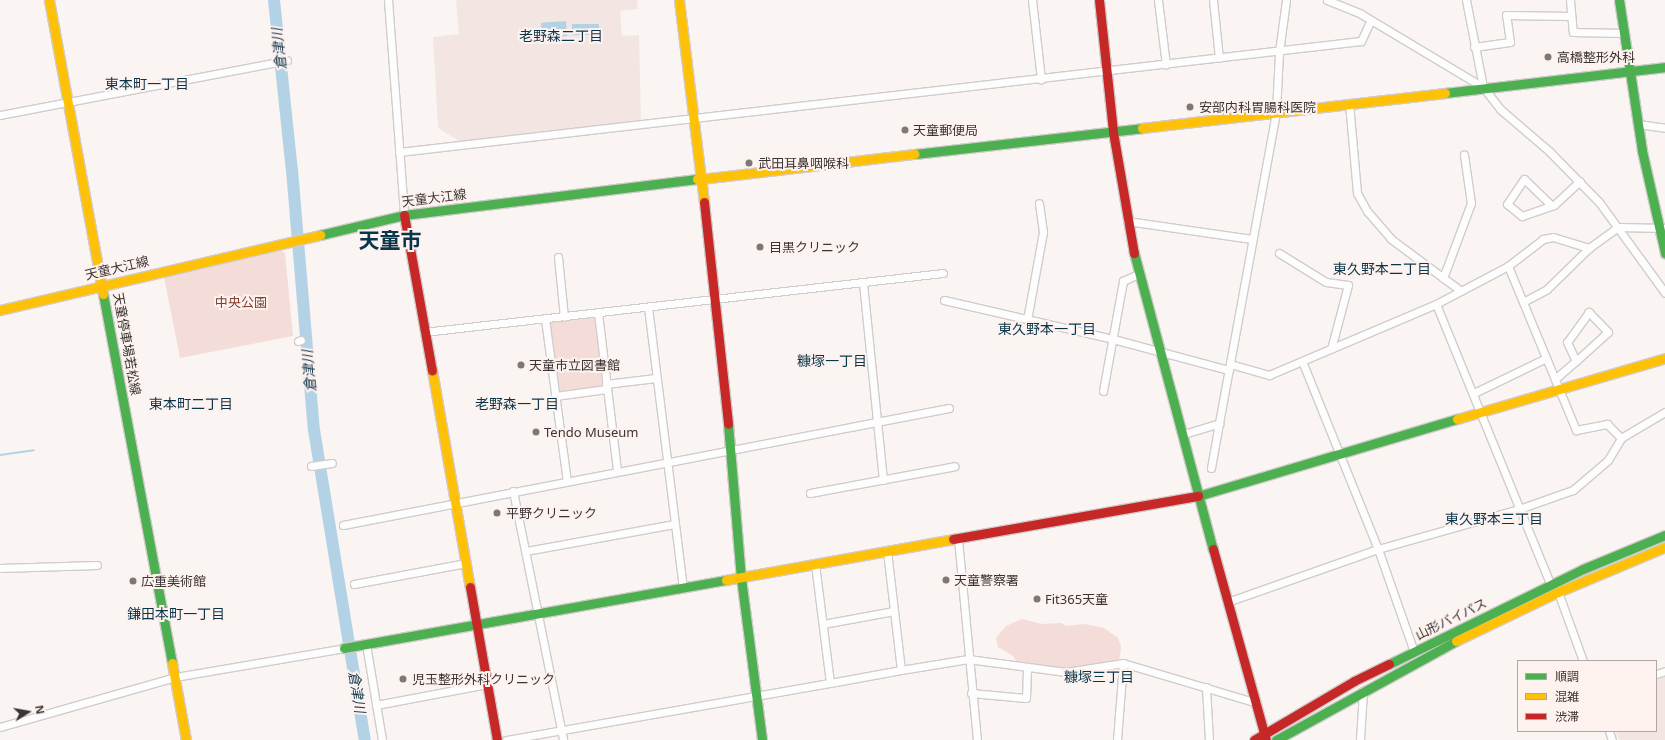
<!DOCTYPE html>
<meta charset="utf-8">
<style>
body{margin:0}
#map{position:relative;width:1665px;height:740px;overflow:hidden;background:#faf4f2;font-family:"Noto Sans","Noto Sans JP",sans-serif}
div>[style]{position:absolute}
.built>*{inset:0;background:#f3e5e2}
.green>*{inset:0;background:#f4ddd8;transform-origin:0 0}
.water>*{inset:0;background:#b3d2e5;transform-origin:0 0}
.stream>*{height:2px;margin:-1px;padding:0 1px;transform-origin:1px;border-radius:1px;background:#b3d2e5}
.river>*{height:12px;margin:-6px;padding:0 6px;transform-origin:6px;border-radius:6px;background:#b3d2e5}
.roads{filter:drop-shadow(1px 0 #d1cccb) drop-shadow(-1px 0 #d1cccb) drop-shadow(0 1px #d1cccb) drop-shadow(0 -1px #d1cccb)}
.street>*{height:7px;margin:-3.5px;padding:0 3.5px;transform-origin:3.5px;border-radius:3.5px;background:#fefdfd}
.fast>*{height:9px;margin:-4.5px;padding:0 4.5px;transform-origin:4.5px;border-radius:4.5px;background:#4caf50}
.slow>*{height:9px;margin:-4.5px;padding:0 4.5px;transform-origin:4.5px;border-radius:4.5px;background:#ffc107}
.jam>*{height:9px;margin:-4.5px;padding:0 4.5px;transform-origin:4.5px;border-radius:4.5px;background:#c62828}
.dots>*{width:11px;height:11px;translate:-50% -50%;box-sizing:border-box;border:2px solid #fef2ef;border-radius:50%}
span{translate:-50% -50%;white-space:nowrap;text-align:center;line-height:1.15;-webkit-text-stroke:4px #fef2ef;paint-order:stroke}
.poi-label{font-size:13px;color:#3a3534}
.left{translate:0 -50%;text-align:left}
.street-label{font-size:13px;color:#3a3534}
.park-label{font-size:13px;color:#824032}
.neighbourhood-label{font-size:14px;color:#09364b}
.water-label{font-size:14px;color:#11394d;font-style:italic}
.town-label{font-size:21px;color:#09364b;font-weight:700}
.legend{position:absolute;left:1517px;top:660px;width:140px;height:72px;box-sizing:border-box;background:#fef2ef;border:1px solid #b0a6a4;margin:0;padding:5px 7px;list-style:none;font-size:12px;color:#3a3534}
.legend li{display:flex;align-items:center;gap:8px;height:20px}
.legend b{width:20px;border:1px solid #b0a6a4}
.north{position:absolute;left:8px;top:692px;width:40px;height:40px;-webkit-text-stroke:3px #fef2ef;paint-order:stroke;rotate:79deg;font-size:11px;font-weight:700;line-height:16px;text-align:center;color:#3a3534}
.north::after{content:'';display:block;margin:auto;width:14px;height:18px;background:#3a3534;clip-path:polygon(50% 0,100% 100%,50% 72%,0 100%)}
</style>
<div id="map">
<div class="built">
<i style="clip-path:polygon(456px 0,637px 0,638px 9px,620px 11px,622px 36px,639px 35px,641px 122px,461px 142px,438px 128px,433px 37px,459px 34px)"></i>
<i style="clip-path:polygon(1665px 674px,1665px 740px,1619px 740px,1615px 731px,1656px 731px,1656px 677px)"></i>
</div>
<div class="green">
<i style="clip-path:polygon(277px 249px,285px 253px,293px 336px,180px 358px,164px 277px)"></i>
<i style="left:597px;top:315px;width:74px;height:51px;rotate:84deg"></i>
<i style="clip-path:polygon(1022px 619px,1042px 624px,1061px 623px,1066px 626px,1085px 624px,1104px 628px,1118px 638px,1121px 646px,1120px 656px,1118px 660px,1096px 665px,1065px 669px,1016px 661px,1013px 656px,998px 647px,996px 638px,1006px 626px)"></i>
</div>
<div class="water">
<i style="left:566px;top:21px;width:15px;height:25px;rotate:86deg"></i>
<i style="left:599px;top:24px;width:11px;height:27px;rotate:90deg"></i>
</div>
<div class="stream">
<i style="left:0;top:455px;width:34px;rotate:-8deg"></i>
</div>
<div class="river">
<i style="left:274px;top:0;width:171px;rotate:84deg"></i>
<i style="left:292px;top:170px;width:261px;rotate:85.2deg"></i>
<i style="left:314px;top:430px;width:314px;rotate:80.7deg"></i>
</div>
<div class="roads">
<div class="street">
<i style="left:388px;top:0;width:216px;rotate:85.7deg"></i>
<i style="left:1032px;top:0;width:80px;rotate:83.5deg"></i>
<i style="left:1158px;top:0;width:65px;rotate:83deg"></i>
<i style="left:1213px;top:0;width:58px;rotate:84.1deg"></i>
<i style="left:1327px;top:0;width:37px;rotate:22deg"></i>
<i style="left:1361px;top:14px;width:142px;rotate:30.9deg"></i>
<i style="left:1483px;top:87px;width:28px;rotate:52deg"></i>
<i style="left:1500px;top:109px;width:65px;rotate:40.6deg"></i>
<i style="left:1549px;top:151px;width:71px;rotate:45.6deg"></i>
<i style="left:1599px;top:202px;width:112px;rotate:54deg"></i>
<i style="left:1466px;top:0;width:89px;rotate:78.9deg"></i>
<i style="left:1570px;top:0;width:32px;rotate:85deg"></i>
<i style="left:1573px;top:32px;width:50px;rotate:1.1deg"></i>
<i style="left:1474px;top:47px;width:36px;rotate:-8deg"></i>
<i style="left:1510px;top:42px;width:27px;rotate:-98deg"></i>
<i style="left:1506px;top:15px;width:65px;rotate:0.9deg"></i>
<i style="left:1349px;top:103px;width:90px;rotate:84.9deg"></i>
<i style="left:1357px;top:193px;width:21px;rotate:61deg"></i>
<i style="left:1367px;top:211px;width:37px;rotate:49deg"></i>
<i style="left:1391px;top:239px;width:87px;rotate:36.6deg"></i>
<i style="left:0;top:115px;width:292px;rotate:-10.8deg"></i>
<i style="left:1638px;top:124px;width:27px;rotate:8deg"></i>
<i style="left:399px;top:152px;width:968px;rotate:-6.58deg"></i>
<i style="left:1361px;top:41px;width:23px;rotate:-65deg"></i>
<i style="left:1551px;top:205px;width:37px;rotate:-136deg"></i>
<i style="left:1524px;top:179px;width:30px;rotate:124deg"></i>
<i style="left:1507px;top:204px;width:19px;rotate:39deg"></i>
<i style="left:1522px;top:216px;width:34px;rotate:-19deg"></i>
<i style="left:1554px;top:205px;width:35px;rotate:-43deg"></i>
<i style="left:1127px;top:221px;width:126px;rotate:8.2deg"></i>
<i style="left:1279px;top:253px;width:55px;rotate:31.7deg"></i>
<i style="left:1326px;top:282px;width:22px;rotate:8deg"></i>
<i style="left:1348px;top:285px;width:66px;rotate:104.9deg"></i>
<i style="left:558px;top:257px;width:60px;rotate:84.3deg"></i>
<i style="left:1508px;top:266px;width:178px;rotate:67.5deg"></i>
<i style="left:1576px;top:430px;width:32px;rotate:-11deg"></i>
<i style="left:1607px;top:424px;width:20px;rotate:45deg"></i>
<i style="left:1443px;top:278px;width:80px;rotate:-69.5deg"></i>
<i style="left:1471px;top:203px;width:49px;rotate:-98.3deg"></i>
<i style="left:863px;top:283px;width:198px;rotate:84.2deg"></i>
<i style="left:944px;top:300px;width:173px;rotate:13deg"></i>
<i style="left:1113px;top:339px;width:120px;rotate:15deg"></i>
<i style="left:1523px;top:302px;width:27px;rotate:-28deg"></i>
<i style="left:1547px;top:289px;width:59px;rotate:-44.3deg"></i>
<i style="left:1436px;top:304px;width:302px;rotate:67.8deg"></i>
<i style="left:648px;top:307px;width:282px;rotate:82.9deg"></i>
<i style="left:598px;top:313px;width:159px;rotate:83.1deg"></i>
<i style="left:545px;top:319px;width:163px;rotate:82.3deg"></i>
<i style="left:1027px;top:320px;width:89px;rotate:-79.7deg"></i>
<i style="left:1043px;top:232px;width:29px;rotate:-98deg"></i>
<i style="left:424px;top:332px;width:522px;rotate:-6.49deg"></i>
<i style="left:298px;top:341px;width:3px;rotate:-18deg"></i>
<i style="left:1302px;top:361px;width:203px;rotate:68deg"></i>
<i style="left:1378px;top:549px;width:109px;rotate:70.7deg"></i>
<i style="left:1230px;top:364px;width:41px;rotate:15.8deg"></i>
<i style="left:1269px;top:375px;width:181px;rotate:-23deg"></i>
<i style="left:1436px;top:304px;width:81px;rotate:-27.8deg"></i>
<i style="left:1508px;top:266px;width:44px;rotate:-37.6deg"></i>
<i style="left:1543px;top:239px;width:10px;rotate:-11deg"></i>
<i style="left:1553px;top:237px;width:38px;rotate:17deg"></i>
<i style="left:1589px;top:248px;width:36px;rotate:-36deg"></i>
<i style="left:1618px;top:227px;width:47px;rotate:1.2deg"></i>
<i style="left:1555px;top:379px;width:28px;rotate:-41deg"></i>
<i style="left:1576px;top:361px;width:43px;rotate:-42.2deg"></i>
<i style="left:1608px;top:332px;width:28px;rotate:-134deg"></i>
<i style="left:1589px;top:312px;width:37px;rotate:126deg"></i>
<i style="left:1567px;top:342px;width:21px;rotate:65deg"></i>
<i style="left:606px;top:384px;width:50px;rotate:-6.8deg"></i>
<i style="left:1103px;top:391px;width:112px;rotate:-79.7deg"></i>
<i style="left:1123px;top:281px;width:17px;rotate:-25deg"></i>
<i style="left:1474px;top:393px;width:80px;rotate:-25.9deg"></i>
<i style="left:555px;top:396px;width:52px;rotate:-7.7deg"></i>
<i style="left:1184px;top:434px;width:37px;rotate:-17deg"></i>
<i style="left:1219px;top:423px;width:316px;rotate:-79.6deg"></i>
<i style="left:1276px;top:112px;width:60px;rotate:-87.1deg"></i>
<i style="left:1279px;top:52px;width:52px;rotate:-82.3deg"></i>
<i style="left:311px;top:466px;width:21px;rotate:-8deg"></i>
<i style="left:1211px;top:468px;width:46px;rotate:-79.9deg"></i>
<i style="left:513px;top:491px;width:254px;rotate:78.6deg"></i>
<i style="left:810px;top:493px;width:147px;rotate:-10.5deg"></i>
<i style="left:343px;top:525px;width:617px;rotate:-10.93deg"></i>
<i style="left:958px;top:539px;width:202px;rotate:84.6deg"></i>
<i style="left:526px;top:551px;width:150px;rotate:-10.3deg"></i>
<i style="left:815px;top:564px;width:120px;rotate:82.8deg"></i>
<i style="left:830px;top:683px;width:72px;rotate:-10.4deg"></i>
<i style="left:901px;top:670px;width:121px;rotate:-96.7deg"></i>
<i style="left:0;top:568px;width:97px;rotate:-1.8deg"></i>
<i style="left:354px;top:584px;width:114px;rotate:-10.6deg"></i>
<i style="left:1558px;top:592px;width:73px;rotate:70.1deg"></i>
<i style="left:1230px;top:601px;width:157px;rotate:-19.4deg"></i>
<i style="left:1378px;top:549px;width:147px;rotate:-15.8deg"></i>
<i style="left:1519px;top:509px;width:57px;rotate:-19.4deg"></i>
<i style="left:1573px;top:490px;width:46px;rotate:-40.6deg"></i>
<i style="left:1608px;top:460px;width:26px;rotate:-59deg"></i>
<i style="left:1621px;top:438px;width:51px;rotate:-30.6deg"></i>
<i style="left:823px;top:624px;width:72px;rotate:-10.4deg"></i>
<i style="left:366px;top:644px;width:97px;rotate:80.5deg"></i>
<i style="left:901px;top:670px;width:68px;rotate:-9.3deg"></i>
<i style="left:968px;top:659px;width:99px;rotate:7.6deg"></i>
<i style="left:1066px;top:672px;width:58px;rotate:-9deg"></i>
<i style="left:1123px;top:663px;width:140px;rotate:16.6deg"></i>
<i style="left:1656px;top:674px;width:9px;rotate:-18deg"></i>
<i style="left:1206px;top:687px;width:53px;rotate:86.8deg"></i>
<i style="left:971px;top:693px;width:55px;rotate:5.2deg"></i>
<i style="left:1026px;top:698px;width:31px;rotate:-88deg"></i>
<i style="left:376px;top:705px;width:113px;rotate:-10.7deg"></i>
<i style="left:0;top:727px;width:182px;rotate:-15.9deg"></i>
<i style="left:175px;top:677px;width:171px;rotate:-9.7deg"></i>
<i style="left:1609px;top:731px;width:9px;rotate:72deg"></i>
<i style="left:506px;top:740px;width:329px;rotate:-10deg"></i>
<i style="left:1117px;top:740px;width:77px;rotate:-85.5deg"></i>
<i style="left:1360px;top:740px;width:49px;rotate:-86.5deg"></i>
</div>
<div class="fast">
<i style="left:1619px;top:0;width:153px;rotate:81.3deg"></i>
<i style="left:1642px;top:151px;width:105px;rotate:77.3deg"></i>
<i style="left:1445px;top:93px;width:222px;rotate:-6.7deg"></i>
<i style="left:915px;top:154px;width:228px;rotate:-6.5deg"></i>
<i style="left:320px;top:235px;width:86px;rotate:-13.4deg"></i>
<i style="left:404px;top:215px;width:295px;rotate:-7deg"></i>
<i style="left:1134px;top:253px;width:306px;rotate:75.1deg"></i>
<i style="left:103px;top:294px;width:375px;rotate:79.4deg"></i>
<i style="left:728px;top:424px;width:155px;rotate:85.2deg"></i>
<i style="left:741px;top:578px;width:163px;rotate:82.6deg"></i>
<i style="left:1198px;top:496px;width:270px;rotate:-16.6deg"></i>
<i style="left:344px;top:648px;width:388px;rotate:-10.1deg"></i>
<i style="left:1389px;top:664px;width:216px;rotate:-26.1deg"></i>
<i style="left:1583px;top:569px;width:89px;rotate:-22.5deg"></i>
<i style="left:1276px;top:740px;width:205px;rotate:-28.8deg"></i>
</div>
<div class="slow">
<i style="left:49px;top:0;width:299px;rotate:79.6deg"></i>
<i style="left:679px;top:0;width:180px;rotate:83deg"></i>
<i style="left:701px;top:179px;width:4px;rotate:180deg"></i>
<i style="left:1142px;top:128px;width:305px;rotate:-6.6deg"></i>
<i style="left:704px;top:202px;width:23px;rotate:-97deg"></i>
<i style="left:701px;top:179px;width:215px;rotate:-6.7deg"></i>
<i style="left:0;top:310px;width:329px;rotate:-13.2deg"></i>
<i style="left:432px;top:370px;width:220px;rotate:80.1deg"></i>
<i style="left:1457px;top:419px;width:217px;rotate:-16.3deg"></i>
<i style="left:726px;top:580px;width:231px;rotate:-10.2deg"></i>
<i style="left:1456px;top:641px;width:113px;rotate:-25.7deg"></i>
<i style="left:1558px;top:592px;width:116px;rotate:-22.8deg"></i>
<i style="left:172px;top:663px;width:78px;rotate:79.7deg"></i>
</div>
<div class="jam">
<i style="left:1099px;top:0;width:133px;rotate:83.9deg"></i>
<i style="left:1113px;top:132px;width:123px;rotate:80.2deg"></i>
<i style="left:704px;top:202px;width:223px;rotate:83.8deg"></i>
<i style="left:404px;top:215px;width:158px;rotate:79.8deg"></i>
<i style="left:953px;top:539px;width:249px;rotate:-10deg"></i>
<i style="left:1213px;top:549px;width:198px;rotate:74.5deg"></i>
<i style="left:470px;top:587px;width:155px;rotate:80deg"></i>
<i style="left:1254px;top:740px;width:116px;rotate:-30.5deg"></i>
<i style="left:1354px;top:681px;width:39px;rotate:-26deg"></i>
</div>
</div>
<div class="dots">
<i style="left:1548px;top:57px;background:#7d7876"></i>
<i style="left:1190px;top:107px;background:#7d7876"></i>
<i style="left:905px;top:130px;background:#7d7876"></i>
<i style="left:749px;top:163px;background:#7d7876"></i>
<i style="left:760px;top:247px;background:#7d7876"></i>
<i style="left:521px;top:365px;background:#7d7876"></i>
<i style="left:536px;top:432px;background:#7d7876"></i>
<i style="left:497px;top:513px;background:#7d7876"></i>
<i style="left:946px;top:580px;background:#7d7876"></i>
<i style="left:133px;top:581px;background:#7d7876"></i>
<i style="left:1037px;top:599px;background:#7d7876"></i>
<i style="left:403px;top:679px;background:#7d7876"></i>
</div>
<div class="poi-label">
<span class="left" style="left:1557px;top:57px">高橋整形外科</span>
<span class="left" style="left:1199px;top:107px">安部内科胃腸科医院</span>
<span class="left" style="left:913px;top:130px">天童郵便局</span>
<span class="left" style="left:758px;top:163px">武田耳鼻咽喉科</span>
<span class="left" style="left:769px;top:247px">目黒クリニック</span>
<span class="left" style="left:529px;top:365px">天童市立図書館</span>
<span class="left" style="left:544px;top:432px">Tendo Museum</span>
<span class="left" style="left:506px;top:513px">平野クリニック</span>
<span class="left" style="left:954px;top:580px">天童警察署</span>
<span class="left" style="left:141px;top:581px">広重美術館</span>
<span class="left" style="left:1045px;top:599px">Fit365天童</span>
<span class="left" style="left:412px;top:679px">児玉整形外科クリニック</span>
</div>
<div class="street-label">
<span style="left:434px;top:198px;rotate:-7deg">天童大江線</span>
<span style="left:117px;top:268px;rotate:-13deg">天童大江線</span>
<span style="left:127px;top:344px;rotate:80deg">天童停車場若松線</span>
<span style="left:1451px;top:619px;rotate:-26deg">山形バイパス</span>
</div>
<div class="park-label">
<span style="left:241px;top:302px">中央公園</span>
</div>
<div class="neighbourhood-label">
<span style="left:561px;top:36px">老野森二丁目</span>
<span style="left:147px;top:84px">東本町一丁目</span>
<span style="left:1382px;top:269px">東久野本二丁目</span>
<span style="left:1047px;top:329px">東久野本一丁目</span>
<span style="left:832px;top:361px">糠塚一丁目</span>
<span style="left:191px;top:404px">東本町二丁目</span>
<span style="left:517px;top:404px">老野森一丁目</span>
<span style="left:1494px;top:519px">東久野本三丁目</span>
<span style="left:176px;top:614px">鎌田本町一丁目</span>
<span style="left:1099px;top:677px">糠塚三丁目</span>
</div>
<div class="water-label">
<span style="left:279px;top:49px;rotate:-96deg">倉津川</span>
<span style="left:309px;top:371px;rotate:-95deg">倉津川</span>
<span style="left:357px;top:692px;rotate:81deg">倉津川</span>
</div>
<div class="town-label">
<span style="left:390px;top:240px">天童市</span>
</div>
<ul class="legend">
<li><b style="height:5px;background:#4caf50"></b>順調</li>
<li><b style="height:5px;background:#ffc107"></b>混雑</li>
<li><b style="height:5px;background:#c62828"></b>渋滞</li>
</ul>
<div class="north">N</div>
</div>
